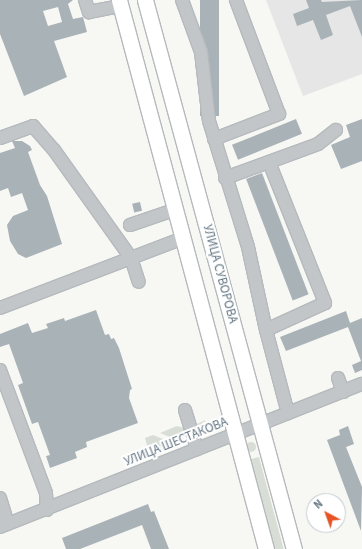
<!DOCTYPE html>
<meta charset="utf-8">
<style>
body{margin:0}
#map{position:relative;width:362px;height:549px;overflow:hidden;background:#f7f7f4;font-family:"Source Sans 3",sans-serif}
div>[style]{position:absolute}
.built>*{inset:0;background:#e5e6e5}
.green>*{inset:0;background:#d8ded5;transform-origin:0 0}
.round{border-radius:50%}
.building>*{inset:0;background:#a9b2b7;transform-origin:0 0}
.roads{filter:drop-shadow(1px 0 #b5babd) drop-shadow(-1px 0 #b5babd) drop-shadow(0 1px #b5babd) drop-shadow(0 -1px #b5babd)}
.minor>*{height:12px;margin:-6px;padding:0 6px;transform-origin:6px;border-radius:6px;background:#c2c6c9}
.major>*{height:15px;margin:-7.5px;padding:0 7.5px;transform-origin:7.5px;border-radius:7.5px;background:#fff}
span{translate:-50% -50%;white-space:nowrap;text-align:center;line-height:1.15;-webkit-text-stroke:4px #fff;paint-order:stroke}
.street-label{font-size:13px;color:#657785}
.north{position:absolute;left:306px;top:493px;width:40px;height:40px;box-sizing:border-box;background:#fff;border:1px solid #c1c9ce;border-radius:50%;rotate:319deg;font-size:11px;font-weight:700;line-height:16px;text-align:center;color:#657785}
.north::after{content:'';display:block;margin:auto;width:14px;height:18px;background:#e65325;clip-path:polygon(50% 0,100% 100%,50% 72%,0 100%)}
</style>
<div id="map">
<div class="built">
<i style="clip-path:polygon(266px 0,362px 0,362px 74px,303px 96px)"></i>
</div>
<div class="green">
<i style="clip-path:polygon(205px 420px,207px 431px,200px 434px,197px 424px)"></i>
<i style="clip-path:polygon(177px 426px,184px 428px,189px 434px,177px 440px,160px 433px)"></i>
<i style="clip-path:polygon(153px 435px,173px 443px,149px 452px,145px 438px)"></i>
<i class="round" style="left:246px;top:442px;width:10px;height:10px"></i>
<i style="left:259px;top:457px;width:95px;height:9px;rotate:75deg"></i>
</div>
<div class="building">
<i style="clip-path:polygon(evenodd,0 0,73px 0,68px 4px,73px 19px,83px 17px,87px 32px,54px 41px,67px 77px,24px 96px,0 34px,0 0,58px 7px,62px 22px,48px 26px,43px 11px,58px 7px)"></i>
<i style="left:200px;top:0;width:19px;height:116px"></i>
<i style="clip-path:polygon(306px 0,321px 0,322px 2px,362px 0,362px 37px,350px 6px,326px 15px,333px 35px,321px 40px,313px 20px,297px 26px,293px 14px,309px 8px)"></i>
<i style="left:296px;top:119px;width:16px;height:69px;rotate:68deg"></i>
<i style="clip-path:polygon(362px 119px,362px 161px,341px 169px,331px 145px,350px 137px,346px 125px)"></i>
<i style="clip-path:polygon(12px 141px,22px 141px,30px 146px,32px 150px,28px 152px,40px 185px,47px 196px,62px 244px,26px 258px,18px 254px,10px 241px,7px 225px,13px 216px,28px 210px,22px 193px,11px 197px,8px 188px,0 191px,0 153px,15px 148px)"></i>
<i style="left:262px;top:173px;width:130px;height:17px;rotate:69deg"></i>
<i style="left:140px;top:202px;width:9px;height:8px;rotate:77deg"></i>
<i style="clip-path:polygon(96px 310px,105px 335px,109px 334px,111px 339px,114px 338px,119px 348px,132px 389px,130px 390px,129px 398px,138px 423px,86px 442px,87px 447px,75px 452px,77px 458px,50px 468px,46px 456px,50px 455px,38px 422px,32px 424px,18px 385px,23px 383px,9px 344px,0 347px,0 334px,28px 323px,32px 333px,48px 328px,46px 324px,64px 318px,65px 321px)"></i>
<i style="clip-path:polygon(346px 311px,350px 323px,362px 318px,362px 370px,355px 373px,352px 365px,361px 361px,348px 327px,286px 351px,280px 337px)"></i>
<i style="clip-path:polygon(348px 426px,354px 444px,346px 447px,362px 487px,361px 531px,327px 440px,340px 435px,339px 430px)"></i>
<i style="clip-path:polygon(148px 504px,151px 512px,154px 511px,169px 549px,151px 549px,142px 525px,80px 549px,66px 549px,62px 538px)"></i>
</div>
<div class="roads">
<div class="minor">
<i style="left:85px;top:0;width:13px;rotate:72deg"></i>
<i style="left:89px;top:12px;width:32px;rotate:-11deg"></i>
<i style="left:182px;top:0;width:55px;rotate:69.9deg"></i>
<i style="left:201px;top:52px;width:69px;rotate:83.4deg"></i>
<i style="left:209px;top:121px;width:132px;rotate:72.8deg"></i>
<i style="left:248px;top:247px;width:85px;rotate:77.8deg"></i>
<i style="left:266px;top:330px;width:86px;rotate:75.2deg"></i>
<i style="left:0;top:138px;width:35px;rotate:-20deg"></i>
<i style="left:33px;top:126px;width:32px;rotate:49deg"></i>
<i style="left:54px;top:150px;width:133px;rotate:54.5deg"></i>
<i style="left:131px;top:258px;width:25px;rotate:72deg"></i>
<i style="left:214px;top:139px;width:70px;rotate:-21deg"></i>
<i style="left:279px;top:114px;width:122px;rotate:-110.7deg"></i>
<i style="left:269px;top:162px;width:52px;rotate:-20.2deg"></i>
<i style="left:318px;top:144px;width:23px;rotate:-38deg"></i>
<i style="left:225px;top:178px;width:47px;rotate:-20deg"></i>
<i style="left:269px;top:162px;width:152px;rotate:68.3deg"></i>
<i style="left:325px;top:303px;width:65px;rotate:155.4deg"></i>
<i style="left:130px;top:225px;width:46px;rotate:-18.8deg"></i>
<i style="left:0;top:308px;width:196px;rotate:-20.9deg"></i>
<i style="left:0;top:370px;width:131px;rotate:69.5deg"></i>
<i style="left:46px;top:493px;width:17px;rotate:87deg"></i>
<i style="left:338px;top:378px;width:15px;rotate:70deg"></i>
<i style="left:185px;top:410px;width:41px;rotate:72.9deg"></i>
<i style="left:0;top:498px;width:27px;rotate:73deg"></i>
<i style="left:0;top:527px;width:389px;rotate:-21.6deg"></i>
</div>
<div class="major">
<i style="left:119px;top:0;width:568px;rotate:75.01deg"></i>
<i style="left:145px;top:0;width:569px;rotate:74.82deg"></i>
</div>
</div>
<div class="street-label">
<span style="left:220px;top:274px;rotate:75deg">УЛИЦА СУВОРОВА</span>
<span style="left:176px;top:442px;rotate:-22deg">УЛИЦА ШЕСТАКОВА</span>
</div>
<div class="north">N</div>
</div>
